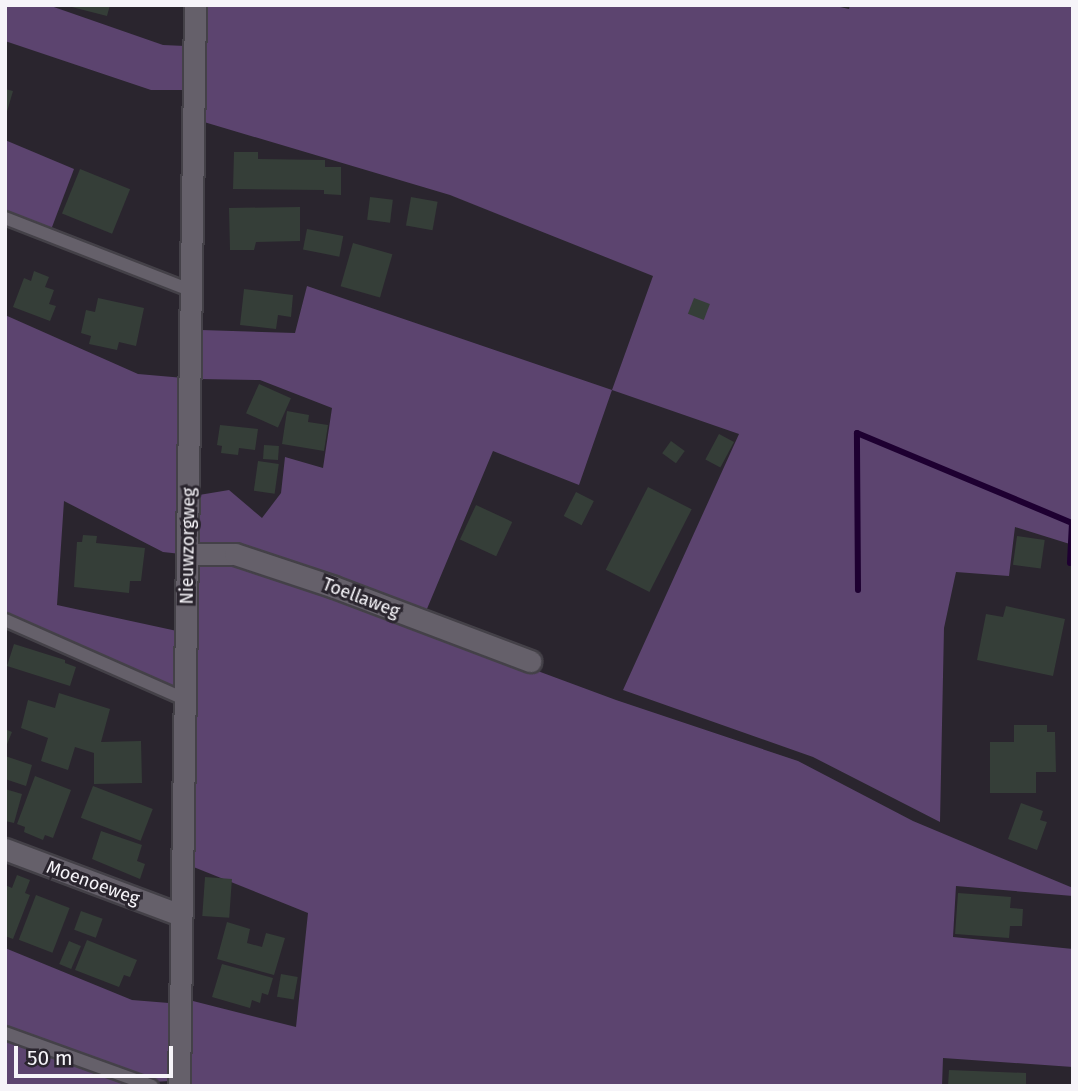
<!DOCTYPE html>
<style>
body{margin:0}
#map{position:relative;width:1078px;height:1091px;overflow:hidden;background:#2a252e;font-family:"Fira Sans",sans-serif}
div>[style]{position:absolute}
.green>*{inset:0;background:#5c446f}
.stream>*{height:6px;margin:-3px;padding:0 3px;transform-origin:3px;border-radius:3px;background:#1e0031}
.building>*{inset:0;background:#353e38;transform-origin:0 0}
.roads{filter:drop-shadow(2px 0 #444148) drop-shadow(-2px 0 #444148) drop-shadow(0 2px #444148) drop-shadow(0 -2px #444148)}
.lane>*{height:12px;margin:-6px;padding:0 6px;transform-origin:6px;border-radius:6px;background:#65606a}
.street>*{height:21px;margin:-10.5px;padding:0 10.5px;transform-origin:10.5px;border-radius:10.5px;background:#65606a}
span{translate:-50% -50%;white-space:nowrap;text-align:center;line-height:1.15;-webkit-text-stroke:6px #2a252e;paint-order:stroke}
.street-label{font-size:18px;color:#f6f4f9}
.frame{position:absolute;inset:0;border:7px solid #f6f4f9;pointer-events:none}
.scale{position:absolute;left:14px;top:1046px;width:159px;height:32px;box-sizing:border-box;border:4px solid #f6f4f9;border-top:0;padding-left:9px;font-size:21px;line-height:24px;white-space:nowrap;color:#f6f4f9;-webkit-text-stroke:5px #2a252e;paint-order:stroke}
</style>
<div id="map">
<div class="green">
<i style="clip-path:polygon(5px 5px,48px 5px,163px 45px,185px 46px,185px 90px,151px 90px,5px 41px)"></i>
<i style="clip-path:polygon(205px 5px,831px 5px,849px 9px,850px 5px,1073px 5px,1073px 545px,1015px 527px,1009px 576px,956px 572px,944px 628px,940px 822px,813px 757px,623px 690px,739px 434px,612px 390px,579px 485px,493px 451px,424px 616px,200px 544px,199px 495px,229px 490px,262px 518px,281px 493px,285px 457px,323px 468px,332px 408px,260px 380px,199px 379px,201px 330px,295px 333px,307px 286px,612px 390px,653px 276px,450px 195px,204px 122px)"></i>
<i style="clip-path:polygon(5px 140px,74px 169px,49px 235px,5px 217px)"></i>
<i style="clip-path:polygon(5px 315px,138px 374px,184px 378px,181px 554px,163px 552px,64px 501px,57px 605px,177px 631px,175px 688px,5px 616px)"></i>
<i style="clip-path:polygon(218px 559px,235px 559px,616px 700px,798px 761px,913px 821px,1073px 888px,1073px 896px,956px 886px,953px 937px,1073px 949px,1073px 1067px,943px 1058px,942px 1086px,187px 1086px,189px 1000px,296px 1027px,308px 913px,191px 866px,198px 566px)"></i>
<i style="clip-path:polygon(5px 948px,132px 1000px,169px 1003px,169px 1081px,153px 1082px,5px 1028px)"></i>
<i style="clip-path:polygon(5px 1038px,132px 1086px,5px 1086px)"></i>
</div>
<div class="stream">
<i style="left:858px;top:590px;width:157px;rotate:-90.4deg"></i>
<i style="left:857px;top:433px;width:233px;rotate:22.7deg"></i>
<i style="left:1072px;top:523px;width:40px;rotate:92.9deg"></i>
</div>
<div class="building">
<i style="clip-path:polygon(64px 5px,110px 5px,107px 16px)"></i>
<i style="clip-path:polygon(5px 89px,13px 91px,6px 115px,5px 115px)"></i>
<i style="clip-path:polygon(234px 152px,258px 152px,258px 159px,325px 160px,325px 167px,341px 167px,341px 195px,324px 194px,324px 190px,233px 189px)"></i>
<i style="left:80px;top:169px;width:54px;height:48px;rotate:22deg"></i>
<i style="left:370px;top:197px;width:23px;height:23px;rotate:7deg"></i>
<i style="left:411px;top:197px;width:27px;height:29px;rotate:10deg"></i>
<i style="clip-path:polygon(300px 207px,300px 241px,256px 242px,254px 250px,230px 250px,229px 208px)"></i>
<i style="left:307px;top:229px;width:37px;height:21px;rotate:11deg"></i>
<i style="left:353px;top:243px;width:41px;height:45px;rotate:16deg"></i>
<i style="clip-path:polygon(34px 271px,49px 277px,45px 287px,54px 290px,49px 304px,56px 306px,50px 321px,13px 307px,24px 278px,31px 281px)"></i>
<i style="clip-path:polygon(244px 289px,293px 295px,291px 317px,278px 315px,276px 329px,240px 325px)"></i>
<i style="clip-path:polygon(98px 298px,144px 308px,136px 346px,119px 342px,117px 350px,89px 344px,91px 336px,81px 333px,86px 310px,95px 312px)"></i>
<i style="left:694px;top:298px;width:17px;height:17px;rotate:21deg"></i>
<i style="left:259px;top:384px;width:35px;height:32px;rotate:24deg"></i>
<i style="clip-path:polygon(287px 411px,309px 415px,308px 422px,328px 425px,324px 451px,282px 444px)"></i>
<i style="clip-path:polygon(220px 425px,258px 429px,255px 450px,239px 448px,238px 455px,221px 453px,222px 446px,217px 445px)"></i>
<i style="left:719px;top:434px;width:17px;height:29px;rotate:28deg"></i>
<i style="left:671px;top:441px;width:17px;height:15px;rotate:36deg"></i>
<i style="left:264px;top:445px;width:15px;height:14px;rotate:4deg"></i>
<i style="left:258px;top:461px;width:21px;height:30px;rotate:8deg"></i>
<i style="left:648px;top:487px;width:49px;height:93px;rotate:27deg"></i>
<i style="left:576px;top:492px;width:20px;height:27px;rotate:27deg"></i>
<i style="left:476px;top:505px;width:40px;height:38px;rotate:25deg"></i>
<i style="clip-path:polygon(83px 535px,97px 536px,96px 543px,145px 548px,141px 581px,130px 581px,129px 593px,74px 587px,77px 542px,82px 542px)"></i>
<i style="left:1017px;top:536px;width:28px;height:29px;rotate:8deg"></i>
<i style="clip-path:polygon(1006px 606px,1065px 619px,1053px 676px,977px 660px,986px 614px,1003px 617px)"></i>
<i style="clip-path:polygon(14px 644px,65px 660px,65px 663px,76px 667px,70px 686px,7px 666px)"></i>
<i style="clip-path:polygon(59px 693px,110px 709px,101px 742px,141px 741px,142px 783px,94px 784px,94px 753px,75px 747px,68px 770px,41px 761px,48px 738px,21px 728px,28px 700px,55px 708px)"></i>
<i style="clip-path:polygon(1014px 725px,1047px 725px,1047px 732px,1055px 732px,1056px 772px,1036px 772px,1036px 793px,990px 793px,990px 742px,1014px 742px)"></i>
<i style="clip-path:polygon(5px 729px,12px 732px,5px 749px)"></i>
<i style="clip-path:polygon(5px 756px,32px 765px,26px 786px,5px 779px)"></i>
<i style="clip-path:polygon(35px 776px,71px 790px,53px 838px,45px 835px,43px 840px,24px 832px,25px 827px,17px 824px)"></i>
<i style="left:93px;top:786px;width:64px;height:34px;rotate:21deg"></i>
<i style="clip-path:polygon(5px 789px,22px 794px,14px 823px,5px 821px)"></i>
<i style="clip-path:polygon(1021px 803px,1043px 811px,1040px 820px,1047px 822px,1037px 850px,1008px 839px)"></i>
<i style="clip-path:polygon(101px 831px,142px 845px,137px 861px,145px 864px,140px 879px,92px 859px)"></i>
<i style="clip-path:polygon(17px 875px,30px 880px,25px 893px,30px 895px,13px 939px,5px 936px,5px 885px,12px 888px)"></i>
<i style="left:205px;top:877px;width:27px;height:39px;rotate:4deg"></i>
<i style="clip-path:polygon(958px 893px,1011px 897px,1010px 908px,1023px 909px,1022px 926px,1010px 926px,1009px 938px,955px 934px)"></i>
<i style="left:36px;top:895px;width:36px;height:48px;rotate:21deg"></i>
<i style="left:81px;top:911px;width:23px;height:20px;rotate:20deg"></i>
<i style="clip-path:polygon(227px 922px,250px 929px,247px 943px,262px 947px,266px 933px,285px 938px,274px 975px,217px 959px)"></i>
<i style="clip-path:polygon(87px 940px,137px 960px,130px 977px,124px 975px,119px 987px,75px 970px)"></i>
<i style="left:69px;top:941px;width:13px;height:25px;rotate:23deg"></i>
<i style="clip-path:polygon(222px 964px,273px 978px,268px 995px,262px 993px,260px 1003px,252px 1000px,250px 1008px,212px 997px)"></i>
<i style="left:281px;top:974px;width:17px;height:23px;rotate:10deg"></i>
<i style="clip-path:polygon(949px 1070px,1026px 1073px,1026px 1086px,948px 1086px)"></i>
</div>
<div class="roads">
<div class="lane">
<i style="left:5px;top:218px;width:201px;rotate:21.3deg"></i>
<i style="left:5px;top:620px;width:198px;rotate:23.8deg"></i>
<i style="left:5px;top:1033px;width:156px;rotate:19.8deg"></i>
</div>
<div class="street">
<i style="left:188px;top:554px;width:47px"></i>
<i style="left:235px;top:554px;width:104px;rotate:18.4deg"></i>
<i style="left:334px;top:587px;width:210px;rotate:20.7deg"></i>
<i style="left:5px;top:849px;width:188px;rotate:20.6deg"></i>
<i style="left:179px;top:1086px;width:1081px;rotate:-89.15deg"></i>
</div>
</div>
<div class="street-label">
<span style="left:188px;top:546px;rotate:-89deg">Nieuwzorgweg</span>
<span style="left:361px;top:598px;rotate:21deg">Toellaweg</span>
<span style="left:93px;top:883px;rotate:20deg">Moenoeweg</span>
</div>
<div class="frame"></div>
<div class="scale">50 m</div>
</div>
